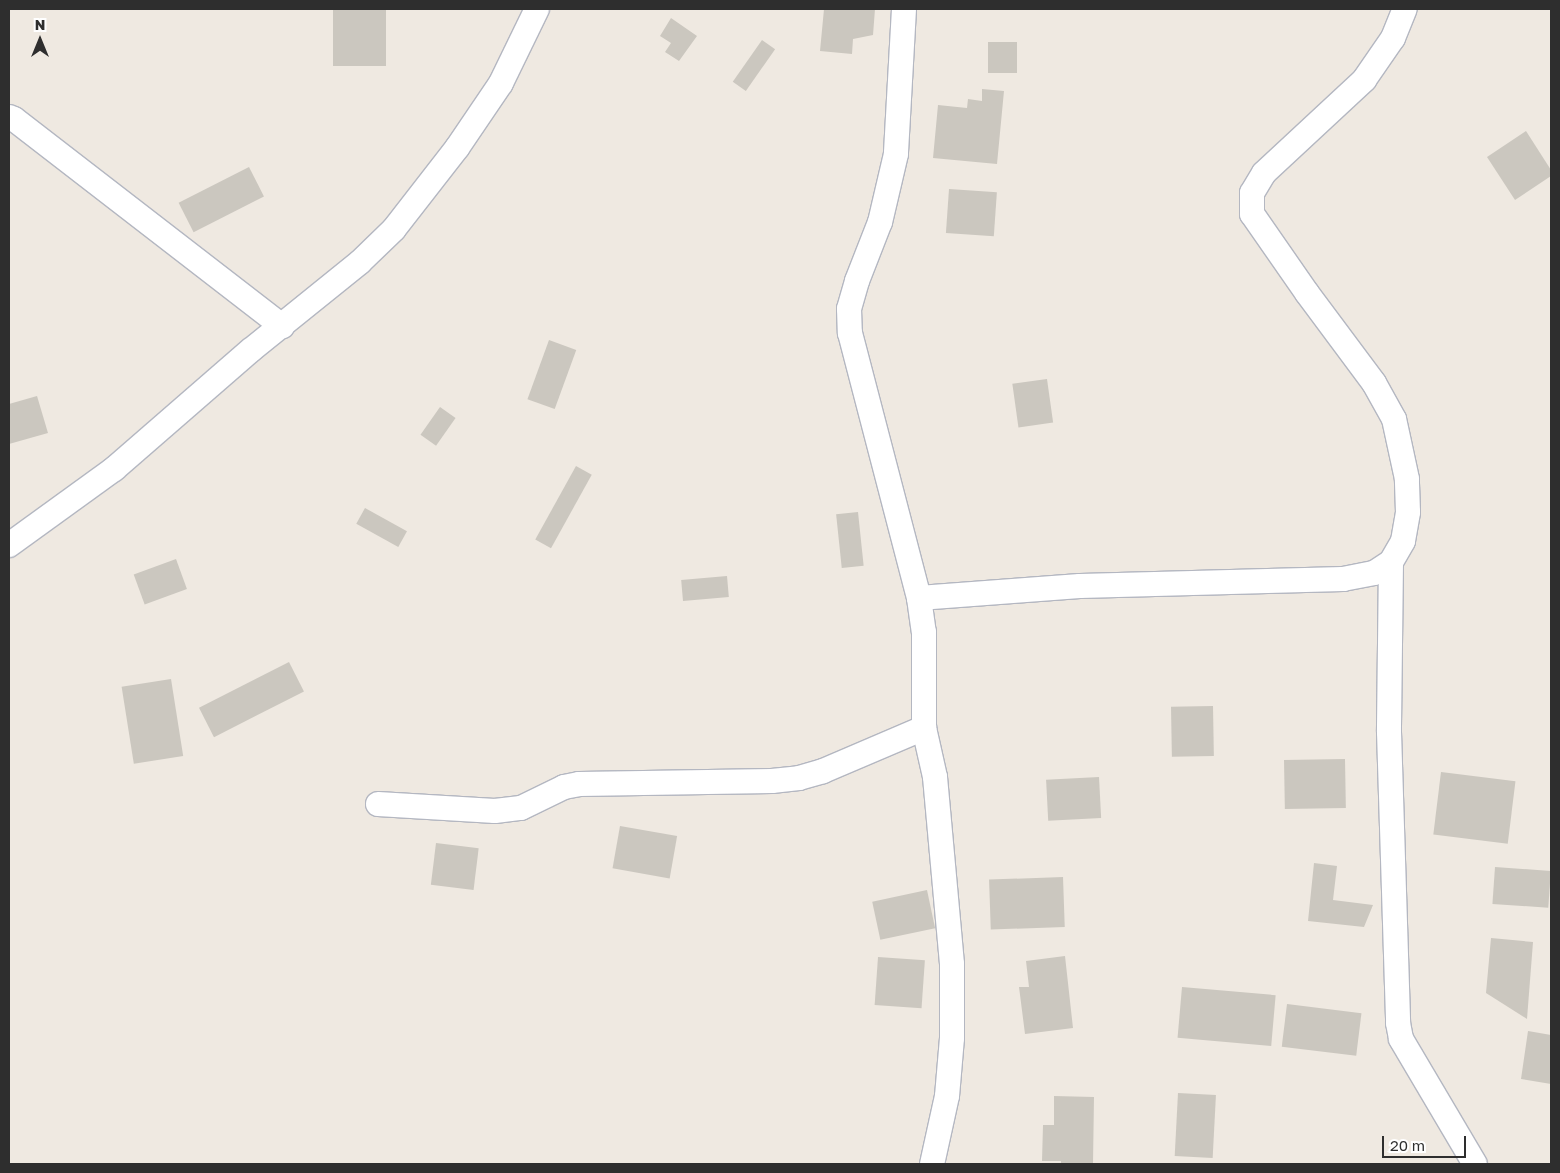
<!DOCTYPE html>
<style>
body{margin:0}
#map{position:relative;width:1560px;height:1173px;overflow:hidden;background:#efe9e1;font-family:"Golos Text",sans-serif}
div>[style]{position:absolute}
.building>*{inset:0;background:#cbc7bf;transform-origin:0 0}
.roads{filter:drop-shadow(1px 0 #b4b7c1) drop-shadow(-1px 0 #b4b7c1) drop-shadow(0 1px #b4b7c1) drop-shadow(0 -1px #b4b7c1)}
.minor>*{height:24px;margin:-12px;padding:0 12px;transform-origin:12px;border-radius:12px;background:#fff}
span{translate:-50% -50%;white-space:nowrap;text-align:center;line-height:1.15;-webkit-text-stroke:5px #fff;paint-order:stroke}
.frame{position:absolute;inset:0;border:10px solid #2e2e2e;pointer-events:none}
.north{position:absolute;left:15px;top:15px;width:50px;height:50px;-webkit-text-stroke:4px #fff;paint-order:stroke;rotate:0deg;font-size:14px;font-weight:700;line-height:20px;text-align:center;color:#2e2e2e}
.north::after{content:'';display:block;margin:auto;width:18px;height:22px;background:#2e2e2e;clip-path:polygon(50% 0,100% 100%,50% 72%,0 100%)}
.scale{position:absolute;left:1382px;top:1136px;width:84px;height:22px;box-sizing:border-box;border:2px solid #2e2e2e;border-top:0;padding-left:6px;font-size:15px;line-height:18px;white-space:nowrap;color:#2e2e2e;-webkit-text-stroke:4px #fff;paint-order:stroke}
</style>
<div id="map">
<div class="building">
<i style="left:333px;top:9px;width:53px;height:57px"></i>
<i style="clip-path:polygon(824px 9px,875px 9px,873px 35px,853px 39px,852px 54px,820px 51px)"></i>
<i style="clip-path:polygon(671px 18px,697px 36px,679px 61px,665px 52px,671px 43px,660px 36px)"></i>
<i style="left:762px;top:40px;width:16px;height:51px;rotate:35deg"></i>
<i style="left:988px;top:42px;width:29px;height:31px"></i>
<i style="clip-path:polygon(982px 89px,1004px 91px,997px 164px,933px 158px,938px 105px,967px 108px,968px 99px,982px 101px)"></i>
<i style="clip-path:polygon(1526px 131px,1551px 170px,1551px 176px,1515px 200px,1487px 157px)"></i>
<i style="left:249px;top:167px;width:33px;height:79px;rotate:63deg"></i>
<i style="left:949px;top:189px;width:48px;height:44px;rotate:4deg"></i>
<i style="left:549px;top:340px;width:29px;height:63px;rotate:20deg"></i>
<i style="left:1047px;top:379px;width:44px;height:35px;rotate:82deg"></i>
<i style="clip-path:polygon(37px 396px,48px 433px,9px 444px,9px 404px)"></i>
<i style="left:440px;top:407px;width:19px;height:34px;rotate:35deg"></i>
<i style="left:576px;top:466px;width:18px;height:84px;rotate:29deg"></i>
<i style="left:365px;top:508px;width:48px;height:18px;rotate:29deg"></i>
<i style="left:858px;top:512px;width:54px;height:22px;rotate:84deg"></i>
<i style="left:176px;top:559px;width:32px;height:45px;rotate:70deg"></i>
<i style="left:727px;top:576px;width:21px;height:46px;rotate:85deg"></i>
<i style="left:289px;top:662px;width:33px;height:101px;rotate:63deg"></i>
<i style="left:171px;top:679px;width:78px;height:50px;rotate:81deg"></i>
<i style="left:1213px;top:706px;width:50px;height:42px;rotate:89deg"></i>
<i style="left:1345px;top:759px;width:49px;height:61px;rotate:89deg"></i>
<i style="left:1441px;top:772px;width:75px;height:63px;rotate:7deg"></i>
<i style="left:1099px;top:777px;width:41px;height:53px;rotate:87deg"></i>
<i style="left:620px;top:826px;width:58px;height:43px;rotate:10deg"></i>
<i style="left:436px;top:843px;width:43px;height:42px;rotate:7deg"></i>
<i style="clip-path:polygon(1314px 863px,1337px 866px,1333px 900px,1373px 905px,1364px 927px,1308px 921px)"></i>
<i style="left:1495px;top:867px;width:56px;height:37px;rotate:4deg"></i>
<i style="left:1063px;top:877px;width:50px;height:74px;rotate:88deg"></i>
<i style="left:927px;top:890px;width:39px;height:56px;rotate:78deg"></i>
<i style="clip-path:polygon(1491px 938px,1533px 942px,1527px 1019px,1486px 993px)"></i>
<i style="clip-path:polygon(1065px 956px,1073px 1028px,1025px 1034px,1019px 987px,1029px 987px,1026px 961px)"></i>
<i style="left:878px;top:957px;width:47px;height:48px;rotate:4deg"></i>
<i style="left:1182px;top:987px;width:94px;height:51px;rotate:5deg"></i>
<i style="left:1287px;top:1004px;width:75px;height:43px;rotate:7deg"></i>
<i style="clip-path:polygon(1528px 1031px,1551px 1035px,1551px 1084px,1521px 1079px)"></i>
<i style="left:1178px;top:1093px;width:38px;height:63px;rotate:3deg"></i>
<i style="clip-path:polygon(1054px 1096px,1094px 1097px,1093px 1164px,1061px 1164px,1061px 1161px,1042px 1161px,1043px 1125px,1054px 1125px)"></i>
</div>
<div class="roads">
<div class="minor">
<i style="left:904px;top:9px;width:145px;rotate:93.2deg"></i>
<i style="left:896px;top:154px;width:70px;rotate:103.2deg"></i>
<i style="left:880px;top:222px;width:63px;rotate:111.3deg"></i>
<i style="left:857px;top:281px;width:29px;rotate:106deg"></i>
<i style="left:849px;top:309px;width:24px;rotate:88deg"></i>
<i style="left:850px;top:333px;width:274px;rotate:75.4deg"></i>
<i style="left:919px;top:598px;width:34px;rotate:82deg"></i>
<i style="left:924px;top:632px;width:96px;rotate:90deg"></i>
<i style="left:924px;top:728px;width:50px;rotate:77.3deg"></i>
<i style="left:935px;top:777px;width:188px;rotate:84.8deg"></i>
<i style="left:952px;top:964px;width:74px;rotate:90deg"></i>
<i style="left:952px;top:1038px;width:58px;rotate:94.9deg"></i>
<i style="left:947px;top:1096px;width:70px;rotate:102.4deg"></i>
<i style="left:9px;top:117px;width:5px;rotate:22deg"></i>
<i style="left:14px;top:119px;width:339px;rotate:37.7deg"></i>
<i style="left:9px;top:545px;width:130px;rotate:-35.9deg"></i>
<i style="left:114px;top:469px;width:181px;rotate:-41deg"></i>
<i style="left:251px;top:350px;width:140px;rotate:-38.9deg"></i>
<i style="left:360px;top:262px;width:47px;rotate:-44.1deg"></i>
<i style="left:394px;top:229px;width:103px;rotate:-52.1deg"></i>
<i style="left:457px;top:148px;width:78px;rotate:-55.9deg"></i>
<i style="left:501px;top:83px;width:82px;rotate:-64.1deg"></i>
<i style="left:1391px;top:562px;width:170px;rotate:90.7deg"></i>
<i style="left:1389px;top:732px;width:291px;rotate:88.2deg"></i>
<i style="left:1398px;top:1023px;width:16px;rotate:79deg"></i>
<i style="left:1401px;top:1039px;width:145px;rotate:59.4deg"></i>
<i style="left:919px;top:598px;width:161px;rotate:-4.3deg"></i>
<i style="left:1080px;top:586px;width:263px;rotate:-1.5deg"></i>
<i style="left:1343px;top:579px;width:32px;rotate:-11deg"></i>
<i style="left:1374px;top:573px;width:20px;rotate:-33deg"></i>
<i style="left:1391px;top:562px;width:24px;rotate:-60deg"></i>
<i style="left:1403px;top:541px;width:29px;rotate:-80deg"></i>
<i style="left:1408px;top:512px;width:33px;rotate:-92deg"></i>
<i style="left:1407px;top:479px;width:61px;rotate:-102.2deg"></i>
<i style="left:1394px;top:419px;width:41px;rotate:-119.1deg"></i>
<i style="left:1374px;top:383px;width:112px;rotate:-126.7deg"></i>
<i style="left:1307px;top:293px;width:96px;rotate:-124.8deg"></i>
<i style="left:1252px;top:214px;width:21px;rotate:-90deg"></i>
<i style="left:1252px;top:193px;width:23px;rotate:-59deg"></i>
<i style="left:1264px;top:173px;width:137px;rotate:-42.9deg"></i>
<i style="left:1364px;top:80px;width:51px;rotate:-55.4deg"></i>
<i style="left:1393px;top:38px;width:31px;rotate:-68deg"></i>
<i style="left:378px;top:804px;width:117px;rotate:3.4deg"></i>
<i style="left:495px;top:811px;width:26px;rotate:-7deg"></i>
<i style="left:521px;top:808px;width:48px;rotate:-26deg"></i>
<i style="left:564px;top:787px;width:15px;rotate:-11deg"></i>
<i style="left:579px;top:784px;width:193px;rotate:-0.9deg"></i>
<i style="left:772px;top:781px;width:27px;rotate:-6deg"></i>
<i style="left:799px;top:778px;width:25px;rotate:-16deg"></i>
<i style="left:823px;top:771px;width:110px;rotate:-23.1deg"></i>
</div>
</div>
<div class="frame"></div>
<div class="north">N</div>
<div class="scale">20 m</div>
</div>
